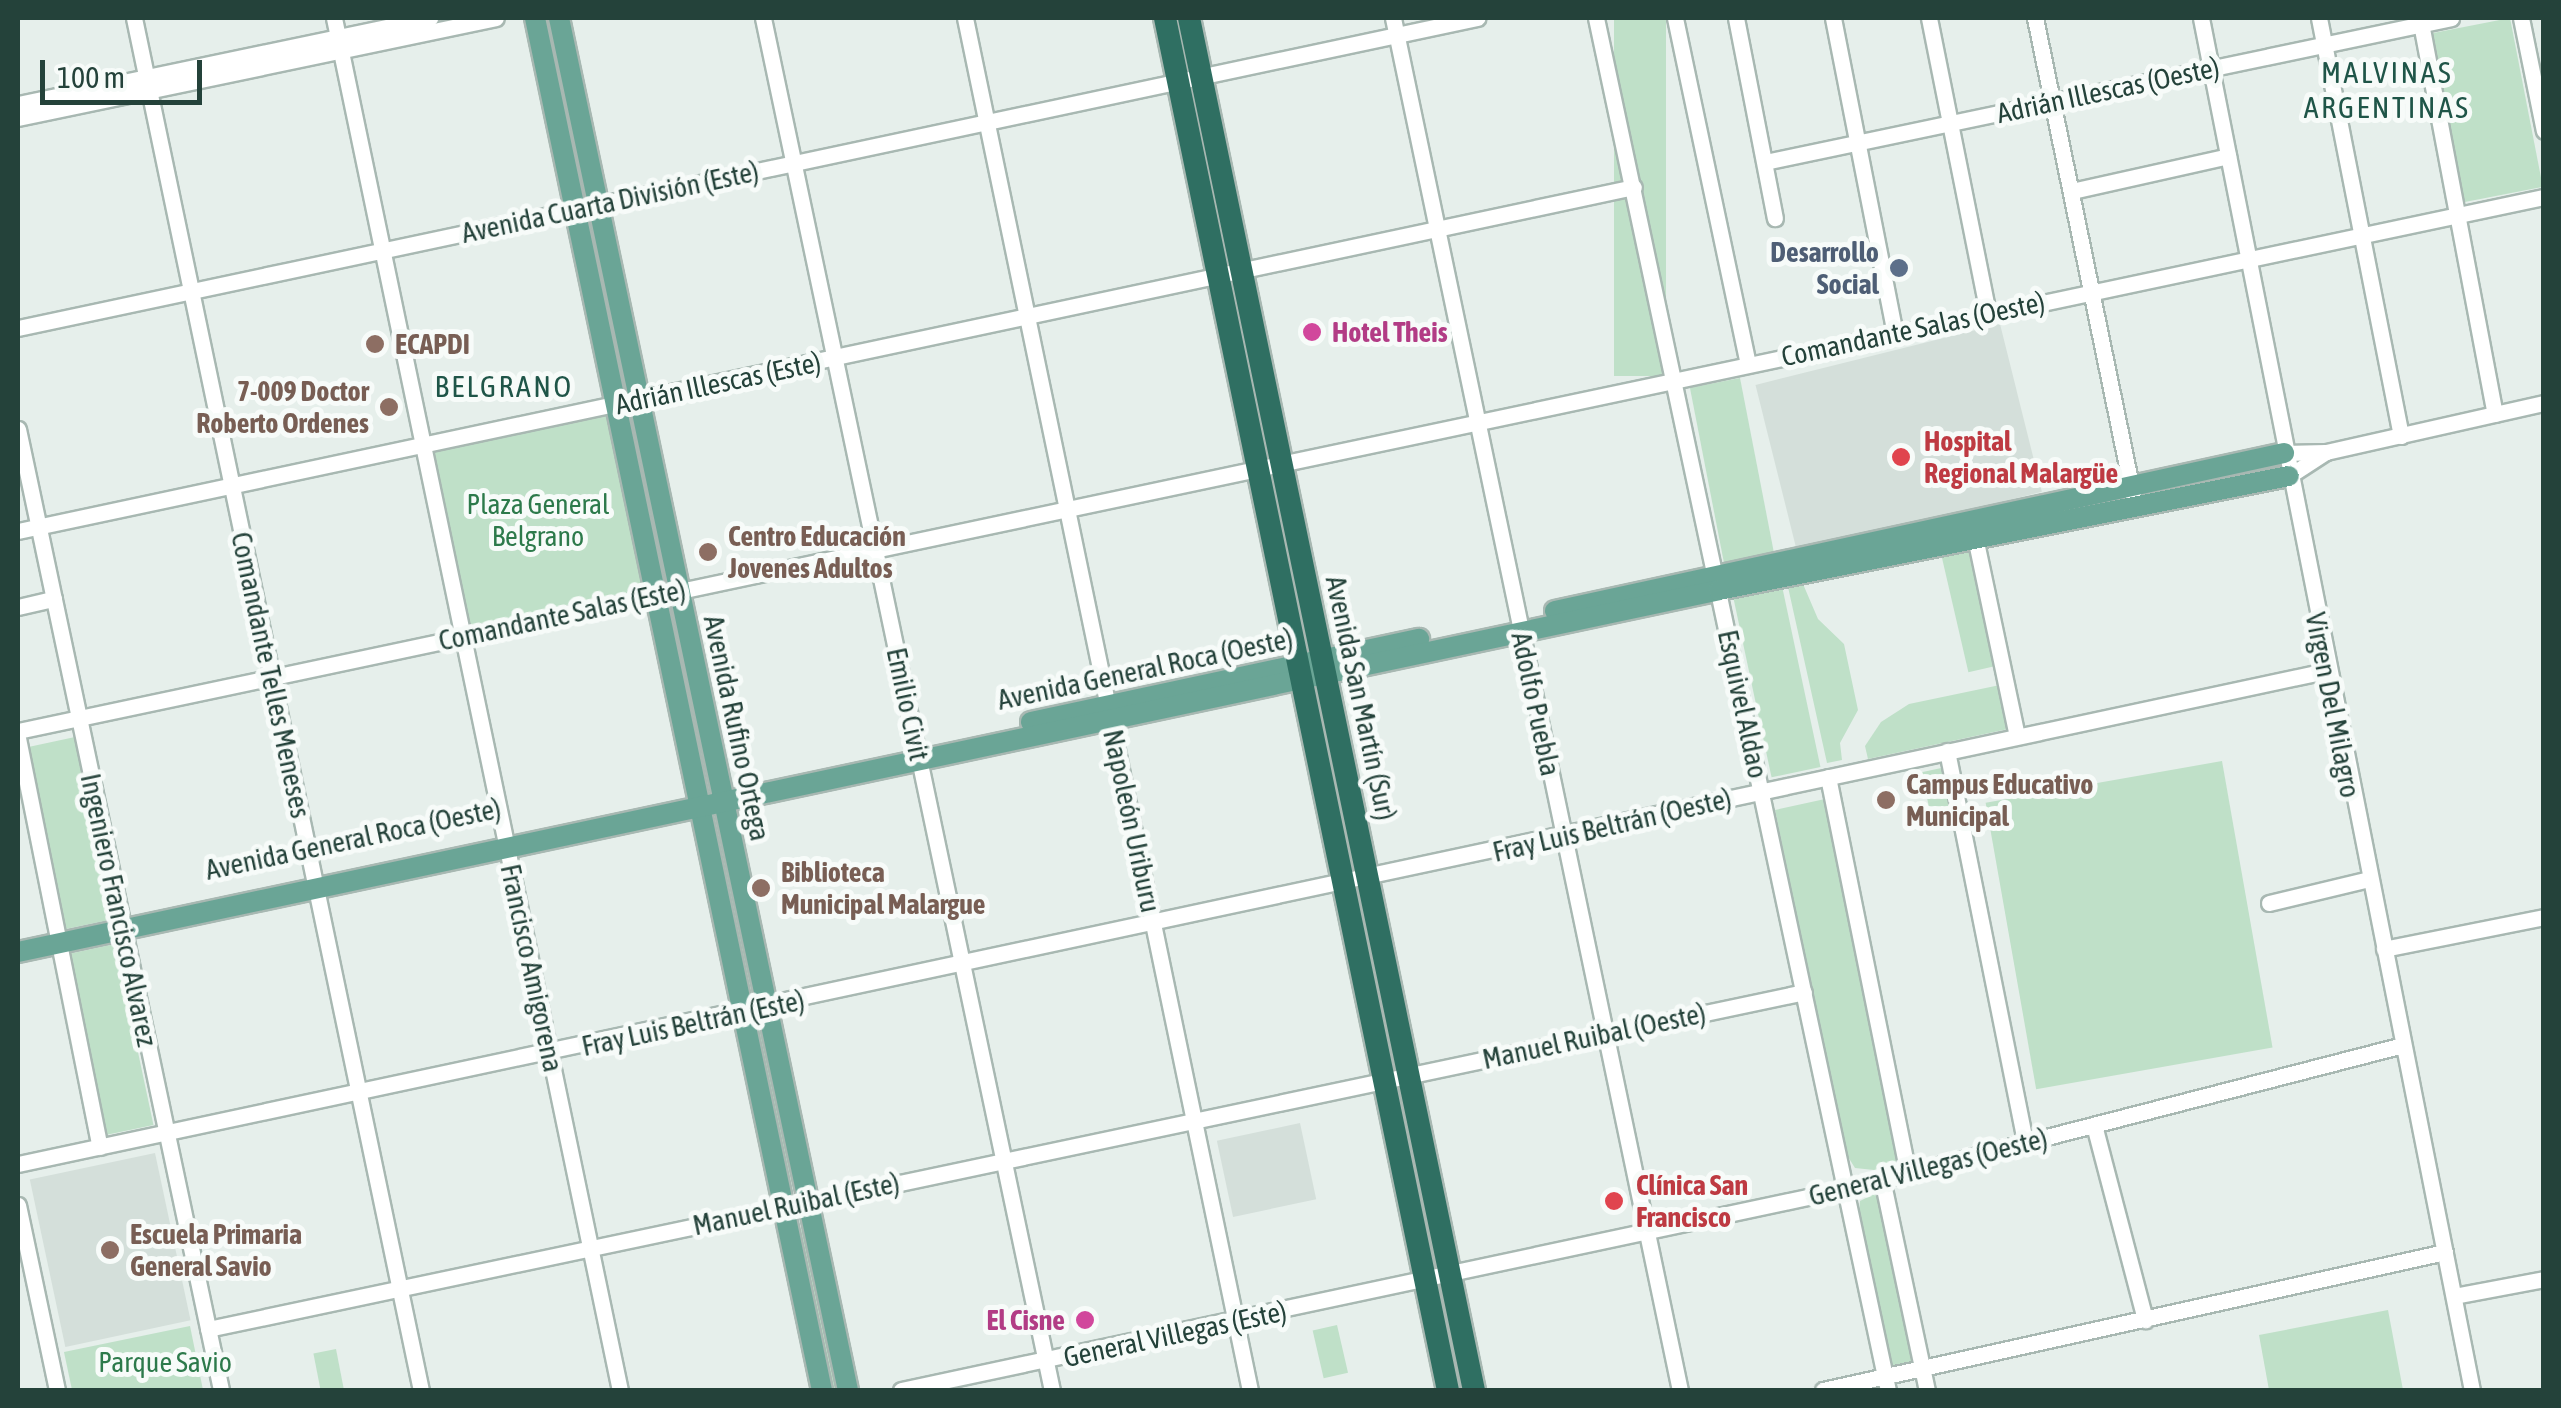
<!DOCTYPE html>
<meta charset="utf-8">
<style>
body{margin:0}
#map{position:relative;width:2561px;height:1408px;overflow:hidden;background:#e6efeb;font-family:"Asap Condensed",sans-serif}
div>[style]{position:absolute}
.built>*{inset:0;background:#d4dfda;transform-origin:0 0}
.green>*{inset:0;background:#bfe0c8;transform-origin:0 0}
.roads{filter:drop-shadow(2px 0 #a8b8b2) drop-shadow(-2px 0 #a8b8b2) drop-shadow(0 2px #a8b8b2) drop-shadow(0 -2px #a8b8b2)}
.minor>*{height:15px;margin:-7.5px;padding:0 7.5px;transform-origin:7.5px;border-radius:7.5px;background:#fff}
.major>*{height:20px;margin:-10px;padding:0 10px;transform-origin:10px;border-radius:10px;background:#6aa596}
.highway>*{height:22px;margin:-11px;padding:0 11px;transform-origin:11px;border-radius:11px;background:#2f6f62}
.dots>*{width:28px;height:28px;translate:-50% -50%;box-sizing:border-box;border:5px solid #f7fbf9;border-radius:50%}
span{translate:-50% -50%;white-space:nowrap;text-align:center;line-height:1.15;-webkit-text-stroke:10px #f7fbf9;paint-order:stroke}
.street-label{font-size:28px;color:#24423a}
.service-label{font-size:28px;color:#4e5e75;font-weight:700}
.right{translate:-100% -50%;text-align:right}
.hotel-label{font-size:28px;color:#b23c85;font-weight:700}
.left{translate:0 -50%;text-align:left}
.education-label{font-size:28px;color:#785e54;font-weight:700}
.health-label{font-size:28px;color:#be3a42;font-weight:700}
.park-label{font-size:28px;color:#2d7a4b}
.neighbourhood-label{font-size:30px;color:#1f5548;letter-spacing:2.5px}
.frame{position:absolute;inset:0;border:20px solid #24423a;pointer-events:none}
.scale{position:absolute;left:40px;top:60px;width:162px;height:45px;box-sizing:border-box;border:5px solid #24423a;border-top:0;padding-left:12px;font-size:30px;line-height:35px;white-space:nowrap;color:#24423a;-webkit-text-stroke:8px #f7fbf9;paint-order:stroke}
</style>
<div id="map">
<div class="built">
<i style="left:2000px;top:324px;width:173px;height:252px;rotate:76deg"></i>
<i style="left:1300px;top:1123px;width:78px;height:85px;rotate:78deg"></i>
<i style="left:155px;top:1153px;width:171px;height:128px;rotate:78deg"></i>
</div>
<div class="green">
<i style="left:1614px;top:18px;width:52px;height:358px"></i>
<i style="left:2510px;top:18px;width:172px;height:82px;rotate:79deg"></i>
<i style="left:591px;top:226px;width:169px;height:4px;rotate:77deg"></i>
<i style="left:1740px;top:378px;width:183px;height:51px;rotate:79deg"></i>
<i style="left:613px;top:405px;width:194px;height:194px;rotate:78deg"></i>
<i style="clip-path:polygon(631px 415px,669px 580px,666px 582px,627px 417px)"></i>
<i style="left:1969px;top:546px;width:123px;height:29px;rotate:77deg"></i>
<i style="clip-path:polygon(1803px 584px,1818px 619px,1844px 644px,1858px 710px,1840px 743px,1842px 760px,1827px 763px,1788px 587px)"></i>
<i style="left:1782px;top:586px;width:185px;height:50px;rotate:78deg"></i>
<i style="clip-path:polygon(671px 609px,709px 774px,706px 776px,667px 611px)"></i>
<i style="clip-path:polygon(2000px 685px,2008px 729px,1868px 759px,1865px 746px,1881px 722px,1909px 704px)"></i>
<i style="left:75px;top:737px;width:186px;height:50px;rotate:78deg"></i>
<i style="left:2222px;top:761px;width:291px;height:240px;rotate:80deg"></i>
<i style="left:1946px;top:767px;width:40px;height:25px;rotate:78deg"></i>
<i style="clip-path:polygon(1825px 799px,1900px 1165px,1874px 1170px,1855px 1168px,1845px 1152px,1775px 810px)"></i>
<i style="clip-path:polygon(717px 828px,756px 993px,752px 995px,714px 831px)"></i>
<i style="left:115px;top:944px;width:185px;height:50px;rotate:78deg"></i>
<i style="clip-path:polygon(758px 1023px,763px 1024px,793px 1191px,755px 1026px)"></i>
<i style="clip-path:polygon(1878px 1192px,1914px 1365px,1892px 1369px,1859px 1214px,1860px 1201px)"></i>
<i style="clip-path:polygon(801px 1230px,805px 1231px,840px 1390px,829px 1390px)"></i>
<i style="clip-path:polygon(2388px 1310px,2403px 1390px,2269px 1390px,2259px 1335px)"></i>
<i style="left:1337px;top:1325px;width:49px;height:25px;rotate:77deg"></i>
<i style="clip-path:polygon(190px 1326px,203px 1390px,72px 1390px,64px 1352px)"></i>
<i style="left:336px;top:1349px;width:42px;height:23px;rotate:79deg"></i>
</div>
<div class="roads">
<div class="minor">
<i style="left:134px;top:18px;width:1402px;rotate:78.19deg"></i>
<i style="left:334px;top:18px;width:1401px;rotate:78.23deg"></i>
<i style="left:763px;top:18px;width:1402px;rotate:78.11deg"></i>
<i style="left:965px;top:18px;width:1401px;rotate:78.27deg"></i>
<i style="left:1393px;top:18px;width:1402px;rotate:78.19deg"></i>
<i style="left:1596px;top:18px;width:1403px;rotate:77.99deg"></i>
<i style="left:1675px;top:18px;width:354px;rotate:78.1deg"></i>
<i style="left:1736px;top:18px;width:204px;rotate:79deg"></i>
<i style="left:1833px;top:18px;width:321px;rotate:78.9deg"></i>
<i style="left:1929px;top:18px;width:301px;rotate:78.7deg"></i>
<i style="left:2035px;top:18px;width:499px;rotate:78.4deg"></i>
<i style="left:2201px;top:18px;width:1399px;rotate:78.83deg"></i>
<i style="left:2319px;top:18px;width:426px;rotate:78.9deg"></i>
<i style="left:2420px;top:18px;width:403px;rotate:79.3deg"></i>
<i style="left:2521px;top:18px;width:115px;rotate:78.5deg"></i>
<i style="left:18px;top:104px;width:421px;rotate:-11.8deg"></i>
<i style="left:18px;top:118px;width:488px;rotate:-11.8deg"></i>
<i style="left:1765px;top:162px;width:701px;rotate:-11.85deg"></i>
<i style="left:2072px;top:191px;width:160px;rotate:-12.6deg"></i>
<i style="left:18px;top:328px;width:1492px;rotate:-12deg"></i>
<i style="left:18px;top:429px;width:982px;rotate:78.07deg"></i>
<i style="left:2284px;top:453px;width:42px;rotate:-1.4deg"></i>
<i style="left:2326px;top:452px;width:223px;rotate:-12.7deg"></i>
<i style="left:2289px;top:476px;width:44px;rotate:-33deg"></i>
<i style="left:18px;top:531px;width:1652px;rotate:-12.02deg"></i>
<i style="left:1975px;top:537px;width:203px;rotate:78.1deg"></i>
<i style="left:18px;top:607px;width:37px;rotate:-13deg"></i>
<i style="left:18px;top:731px;width:2582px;rotate:-11.94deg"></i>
<i style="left:18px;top:738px;width:417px;rotate:78.7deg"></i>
<i style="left:1947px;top:751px;width:399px;rotate:78.7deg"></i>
<i style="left:1828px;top:777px;width:404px;rotate:78.6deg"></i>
<i style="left:2269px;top:903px;width:103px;rotate:-13.5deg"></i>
<i style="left:2384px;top:949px;width:163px;rotate:-11.3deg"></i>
<i style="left:2094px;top:1125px;width:202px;rotate:75.3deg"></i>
<i style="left:18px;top:1164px;width:2359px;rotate:-12.06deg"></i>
<i style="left:1882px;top:1179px;width:216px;rotate:78deg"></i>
<i style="left:18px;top:1205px;width:189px;rotate:78.1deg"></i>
<i style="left:2454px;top:1296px;width:92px;rotate:-10.7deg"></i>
<i style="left:208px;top:1329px;width:1631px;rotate:-11.92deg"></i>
<i style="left:901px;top:1390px;width:965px;rotate:-12.02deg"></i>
<i style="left:1845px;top:1189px;width:576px;rotate:-14.47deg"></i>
<i style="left:1823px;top:1390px;width:637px;rotate:-12.51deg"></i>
</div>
<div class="major">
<i style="left:535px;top:18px;width:1402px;rotate:78.19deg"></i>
<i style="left:559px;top:18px;width:1402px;rotate:78.11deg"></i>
<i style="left:1555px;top:611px;width:746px;rotate:-12.23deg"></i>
<i style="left:1031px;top:722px;width:397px;rotate:-12.1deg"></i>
<i style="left:18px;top:952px;width:1739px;rotate:-12.01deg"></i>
<i style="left:1719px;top:590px;width:581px;rotate:-11.31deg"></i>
</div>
<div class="highway">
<i style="left:1165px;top:18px;width:1401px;rotate:78.35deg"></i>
<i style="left:1189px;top:18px;width:1401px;rotate:78.27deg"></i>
</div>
</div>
<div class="dots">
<i style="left:1899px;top:268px;background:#5c6f8a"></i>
<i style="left:1312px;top:332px;background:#d1479c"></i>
<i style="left:375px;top:344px;background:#8d6e63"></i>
<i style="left:389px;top:407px;background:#8d6e63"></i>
<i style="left:1901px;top:457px;background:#e0444e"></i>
<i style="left:708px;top:552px;background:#8d6e63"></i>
<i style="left:1886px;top:800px;background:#8d6e63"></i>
<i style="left:761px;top:888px;background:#8d6e63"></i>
<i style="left:1614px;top:1201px;background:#e0444e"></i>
<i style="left:110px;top:1250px;background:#8d6e63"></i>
<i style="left:1085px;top:1320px;background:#d1479c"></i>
</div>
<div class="street-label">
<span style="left:2108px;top:90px;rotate:-12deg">Adrián Illescas (Oeste)</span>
<span style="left:610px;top:202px;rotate:-12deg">Avenida Cuarta División (Este)</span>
<span style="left:1913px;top:329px;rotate:-12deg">Comandante Salas (Oeste)</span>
<span style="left:718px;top:383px;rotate:-12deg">Adrián Illescas (Este)</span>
<span style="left:562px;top:615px;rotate:-12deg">Comandante Salas (Este)</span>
<span style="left:1145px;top:669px;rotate:-12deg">Avenida General Roca (Oeste)</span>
<span style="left:271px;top:675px;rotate:78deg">Comandante Telles Meneses</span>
<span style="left:1361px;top:698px;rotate:78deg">Avenida San Martín (Sur)</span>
<span style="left:908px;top:704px;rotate:78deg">Emilio Civit</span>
<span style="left:1536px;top:704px;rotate:78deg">Adolfo Puebla</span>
<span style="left:1743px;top:704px;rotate:78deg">Esquivel Aldao</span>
<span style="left:2333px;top:705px;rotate:79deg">Virgen Del Milagro</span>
<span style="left:737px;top:728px;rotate:78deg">Avenida Rufino Ortega</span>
<span style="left:1132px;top:821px;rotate:78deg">Napoleón Uriburu</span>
<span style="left:1612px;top:825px;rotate:-13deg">Fray Luis Beltrán (Oeste)</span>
<span style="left:353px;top:839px;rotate:-12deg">Avenida General Roca (Oeste)</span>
<span style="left:119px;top:910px;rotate:78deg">Ingeniero Francisco Alvarez</span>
<span style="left:532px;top:968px;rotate:78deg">Francisco Amigorena</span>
<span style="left:693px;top:1023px;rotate:-12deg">Fray Luis Beltrán (Este)</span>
<span style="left:1594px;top:1036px;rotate:-12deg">Manuel Ruibal (Oeste)</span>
<span style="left:1928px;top:1167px;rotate:-14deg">General Villegas (Oeste)</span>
<span style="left:796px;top:1204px;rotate:-12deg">Manuel Ruibal (Este)</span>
<span style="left:1175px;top:1334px;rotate:-12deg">General Villegas (Este)</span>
</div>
<div class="service-label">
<span class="right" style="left:1879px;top:268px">Desarrollo<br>Social</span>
</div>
<div class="hotel-label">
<span class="left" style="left:1332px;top:332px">Hotel Theis</span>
<span class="right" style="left:1065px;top:1320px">El Cisne</span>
</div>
<div class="education-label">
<span class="left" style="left:395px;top:344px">ECAPDI</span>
<span class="right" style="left:369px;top:407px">7-009 Doctor<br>Roberto Ordenes</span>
<span class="left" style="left:728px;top:552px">Centro Educación<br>Jovenes Adultos</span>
<span class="left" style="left:1906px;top:800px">Campus Educativo<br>Municipal</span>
<span class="left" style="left:781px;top:888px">Biblioteca<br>Municipal Malargue</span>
<span class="left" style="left:130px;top:1250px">Escuela Primaria<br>General Savio</span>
</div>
<div class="health-label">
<span class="left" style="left:1924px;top:457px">Hospital<br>Regional Malargüe</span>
<span class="left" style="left:1636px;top:1201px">Clínica San<br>Francisco</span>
</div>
<div class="park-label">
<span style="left:538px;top:520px">Plaza General<br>Belgrano</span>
<span style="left:165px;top:1362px">Parque Savio</span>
</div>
<div class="neighbourhood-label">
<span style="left:2387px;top:89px">MALVINAS<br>ARGENTINAS</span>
<span style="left:504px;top:386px">BELGRANO</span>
</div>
<div class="frame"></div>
<div class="scale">100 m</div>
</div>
